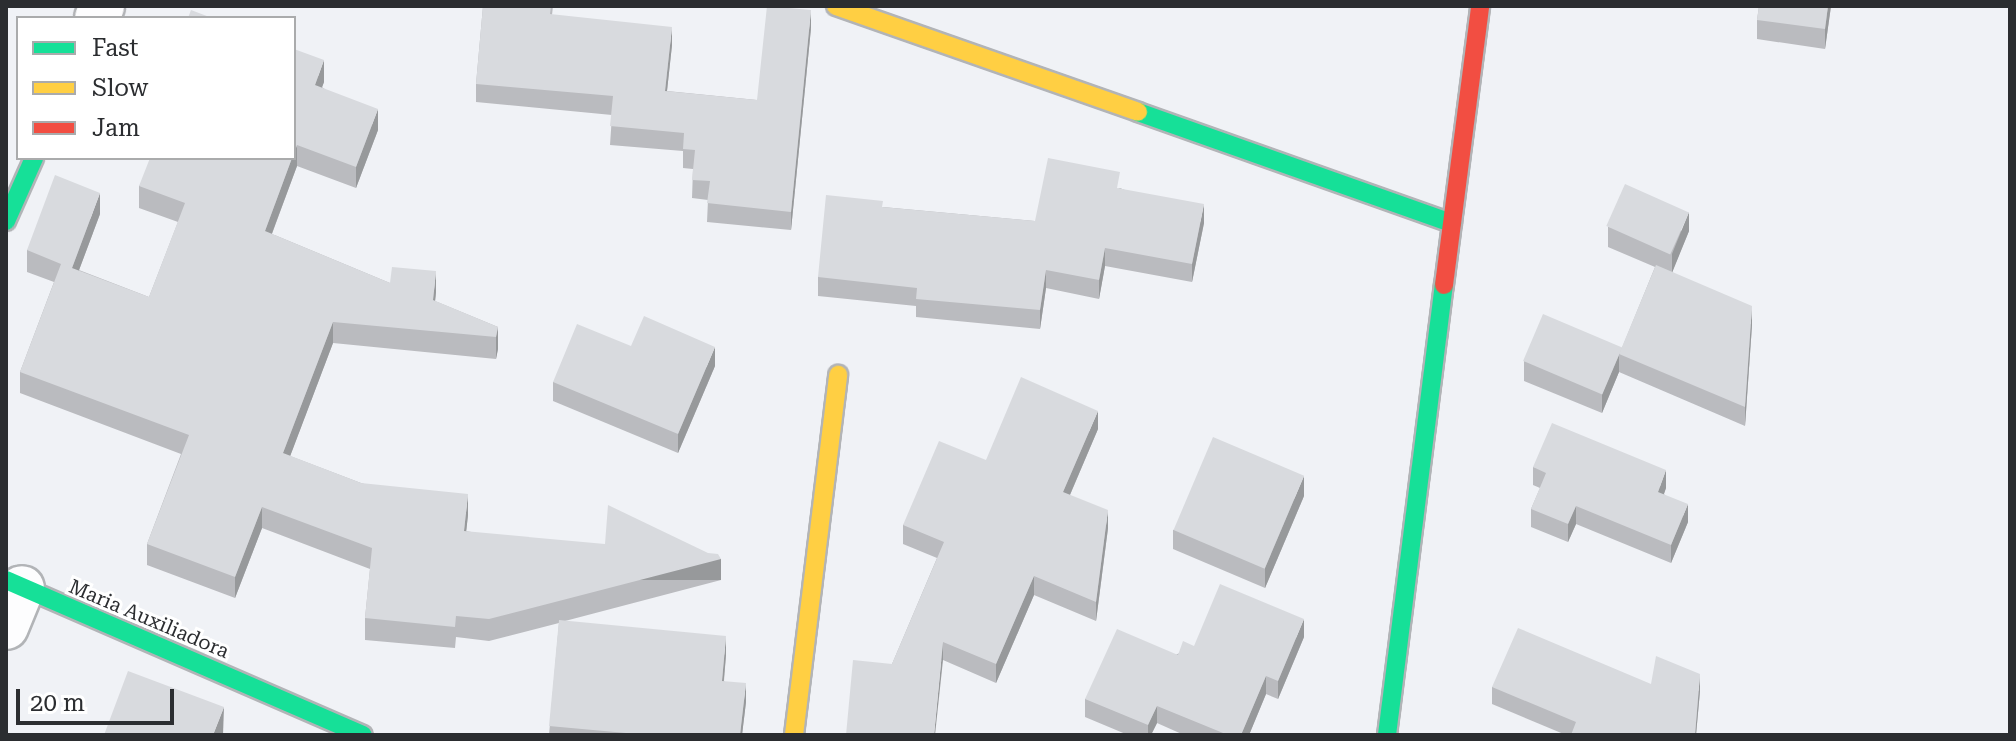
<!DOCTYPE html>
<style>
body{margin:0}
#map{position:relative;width:2016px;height:741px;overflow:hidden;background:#f0f2f6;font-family:"Roboto Serif",serif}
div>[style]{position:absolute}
.roads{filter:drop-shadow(2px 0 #b2b4b7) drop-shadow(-2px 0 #b2b4b7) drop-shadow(0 2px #b2b4b7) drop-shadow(0 -2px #b2b4b7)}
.street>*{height:44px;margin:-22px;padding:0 22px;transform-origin:22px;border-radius:22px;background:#fdfdfe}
.fast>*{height:18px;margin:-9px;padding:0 9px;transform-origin:9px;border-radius:9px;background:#16e098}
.slow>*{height:18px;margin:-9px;padding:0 9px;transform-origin:9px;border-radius:9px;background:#ffcf43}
.jam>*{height:18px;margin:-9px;padding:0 9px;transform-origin:9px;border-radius:9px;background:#f24e42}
.wall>*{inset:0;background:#babbbf}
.shaded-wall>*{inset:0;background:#97999b;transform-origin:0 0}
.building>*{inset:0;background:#d8dade;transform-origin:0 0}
span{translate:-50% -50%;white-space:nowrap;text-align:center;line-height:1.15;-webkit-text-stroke:6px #fff;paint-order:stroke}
.street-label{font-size:20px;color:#2b2d30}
.frame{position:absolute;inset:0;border:8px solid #2b2d30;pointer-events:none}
.legend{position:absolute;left:16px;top:16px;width:280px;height:144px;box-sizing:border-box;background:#fff;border:2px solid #aaabac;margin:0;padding:10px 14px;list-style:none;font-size:24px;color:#2b2d30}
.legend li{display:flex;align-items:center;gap:16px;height:40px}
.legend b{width:40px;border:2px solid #aaabac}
.scale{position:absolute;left:16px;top:689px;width:158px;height:36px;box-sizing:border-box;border:4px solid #2b2d30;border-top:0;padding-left:10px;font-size:24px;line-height:28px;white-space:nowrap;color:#2b2d30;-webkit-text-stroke:6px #fff;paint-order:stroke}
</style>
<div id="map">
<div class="roads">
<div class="street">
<i style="left:97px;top:18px;width:13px;rotate:-67deg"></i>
<i style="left:6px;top:627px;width:42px;rotate:-67.7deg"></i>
</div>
<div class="fast">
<i style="left:1138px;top:112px;width:333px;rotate:19.5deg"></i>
<i style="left:6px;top:221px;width:69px;rotate:-66deg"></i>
<i style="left:6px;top:580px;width:389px;rotate:23.5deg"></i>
<i style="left:1387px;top:735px;width:454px;rotate:-82.8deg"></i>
</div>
<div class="slow">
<i style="left:836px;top:6px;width:320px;rotate:19.3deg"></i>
<i style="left:794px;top:735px;width:363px;rotate:-83deg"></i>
</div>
<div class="jam">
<i style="left:1444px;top:285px;width:281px;rotate:-82.6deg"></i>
</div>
</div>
<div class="wall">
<i style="clip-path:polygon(483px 6px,553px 6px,552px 15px,672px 45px,667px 91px,757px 100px,811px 28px,791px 230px,707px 222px,708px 200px,692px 198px,693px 169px,683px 168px,683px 151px,610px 145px,612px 115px,476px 102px,476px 84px)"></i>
<i style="clip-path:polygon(1759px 6px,1831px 6px,1825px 49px,1757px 39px,1757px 20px)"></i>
<i style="clip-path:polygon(294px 49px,324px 82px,322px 87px,378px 130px,356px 188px,297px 166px,272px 234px,390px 283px,436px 292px,435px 301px,498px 327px,498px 349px,496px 359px,333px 343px,290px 456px,361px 483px,468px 515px,466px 531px,721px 580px,565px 621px,726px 655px,724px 681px,746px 702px,742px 735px,549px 735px,559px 623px,489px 641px,456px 637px,455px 648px,365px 640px,365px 618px,370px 569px,262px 528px,235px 598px,147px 565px,147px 544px,181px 454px,20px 393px,20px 372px,54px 282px,27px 272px,27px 250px,100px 214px,79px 270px,149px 297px,178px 222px,139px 208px,139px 186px)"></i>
<i style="clip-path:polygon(1120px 188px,1204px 223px,1192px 282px,1105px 266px,1099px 299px,1046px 288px,1040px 329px,916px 317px,916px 306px,818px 296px,818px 277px,883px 207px,1035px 221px)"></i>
<i style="clip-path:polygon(1608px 227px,1689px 231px,1672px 272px,1752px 325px,1745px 426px,1619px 372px,1602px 413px,1524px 381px,1524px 361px,1622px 348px,1655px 267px,1608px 247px)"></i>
<i style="clip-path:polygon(715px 366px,678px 453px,553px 401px,553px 382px)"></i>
<i style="clip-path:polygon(1098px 429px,1070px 495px,1108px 528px,1096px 621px,1034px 595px,996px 683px,943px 660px,892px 664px,937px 558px,903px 544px,903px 525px,986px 460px)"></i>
<i style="clip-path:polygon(1533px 467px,1666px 488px,1664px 494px,1688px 522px,1671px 563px,1576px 524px,1568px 542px,1531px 527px,1531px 509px,1540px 488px,1533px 485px)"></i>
<i style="clip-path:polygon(1304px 496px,1265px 588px,1173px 549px,1173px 530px)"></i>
<i style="clip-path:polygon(1304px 637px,1278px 699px,1266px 694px,1249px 735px,1184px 735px,1157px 723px,1151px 735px,1128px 735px,1085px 717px,1085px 699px,1194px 646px)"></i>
<i style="clip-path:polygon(1651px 684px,1700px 691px,1696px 735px,1566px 735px,1492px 704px,1492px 687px)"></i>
</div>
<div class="shaded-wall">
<i style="clip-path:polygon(1828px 6px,1831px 6px,1825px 49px,1825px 29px)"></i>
<i style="clip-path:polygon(811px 10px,811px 28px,791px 230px,791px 212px)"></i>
<i style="clip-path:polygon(672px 27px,672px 45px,665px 109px,665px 91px)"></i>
<i style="clip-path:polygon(324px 60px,324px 82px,315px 106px,315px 85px)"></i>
<i style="clip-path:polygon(378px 109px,378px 130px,356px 188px,356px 167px)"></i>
<i style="clip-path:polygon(297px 145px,297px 166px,265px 252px,265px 231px,292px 158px,294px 158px,294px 154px)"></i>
<i style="clip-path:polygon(100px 193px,100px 214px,72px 289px,72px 268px)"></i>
<i style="clip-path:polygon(1204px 204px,1204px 223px,1192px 282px,1192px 264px)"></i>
<i style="clip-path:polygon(1689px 212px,1689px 231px,1672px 273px,1672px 254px)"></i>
<i style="clip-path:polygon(1105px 248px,1105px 266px,1099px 299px,1099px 280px)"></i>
<i style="clip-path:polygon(1046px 270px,1046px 288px,1040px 329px,1040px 310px)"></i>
<i style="clip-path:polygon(436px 271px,436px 292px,433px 322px,433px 300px)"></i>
<i style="clip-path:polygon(1752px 306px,1752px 325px,1745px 426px,1745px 407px)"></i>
<i style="clip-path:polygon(333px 322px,333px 343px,283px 475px,283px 453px)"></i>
<i style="clip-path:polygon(498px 327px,498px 349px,496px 359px,496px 337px)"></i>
<i style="clip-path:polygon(715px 347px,715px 366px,678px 453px,678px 434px)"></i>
<i style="clip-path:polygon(1622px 348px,1619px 354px,1619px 372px,1602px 413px,1602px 394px)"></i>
<i style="clip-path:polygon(1098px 411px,1098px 429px,1063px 511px,1063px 492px)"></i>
<i style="clip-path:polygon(1666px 470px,1666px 488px,1658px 510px,1658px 492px)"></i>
<i style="clip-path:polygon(1304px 476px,1304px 496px,1265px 588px,1265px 568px)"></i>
<i style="clip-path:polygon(468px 494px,468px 515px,464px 552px,464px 531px)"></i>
<i style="clip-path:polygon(1688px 504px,1688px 522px,1671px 563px,1671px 545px)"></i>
<i style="clip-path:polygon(1576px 506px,1576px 524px,1568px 542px,1568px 524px)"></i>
<i style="clip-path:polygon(262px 507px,262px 528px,235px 598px,235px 577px)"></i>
<i style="clip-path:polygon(1108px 510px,1108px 528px,1096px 621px,1096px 602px)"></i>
<i style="left:721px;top:559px;width:21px;height:240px;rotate:90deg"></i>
<i style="clip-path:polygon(1034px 576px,1034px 595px,996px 683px,996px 664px)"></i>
<i style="clip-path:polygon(1304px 619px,1304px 637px,1278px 699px,1278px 681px)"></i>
<i style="clip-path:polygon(726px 636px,726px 655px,722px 700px,722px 681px)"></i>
<i style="clip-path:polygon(943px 642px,943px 660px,935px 735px,934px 735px)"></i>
<i style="clip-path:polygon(1700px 674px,1700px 691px,1696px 735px,1695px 735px)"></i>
<i style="clip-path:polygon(1266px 676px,1266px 694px,1249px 735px,1241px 735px)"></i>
<i style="clip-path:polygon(746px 683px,746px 702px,742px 735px,740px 735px)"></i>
<i style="clip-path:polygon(1157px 706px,1157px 723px,1151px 735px,1148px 735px,1148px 725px)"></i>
<i style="clip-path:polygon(224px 707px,223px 735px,213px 735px)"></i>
</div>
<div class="building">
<i style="clip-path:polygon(483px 6px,551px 6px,550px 14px,672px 27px,665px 91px,757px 100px,767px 6px,811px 10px,791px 212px,707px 203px,710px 181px,692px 180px,695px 150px,683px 149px,684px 133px,610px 126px,613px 96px,476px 84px)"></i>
<i style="clip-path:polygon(1759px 6px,1828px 6px,1825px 29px,1757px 20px)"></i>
<i style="clip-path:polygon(191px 10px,212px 18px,188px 18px)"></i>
<i style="clip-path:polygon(294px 49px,324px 60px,315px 85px,378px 109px,356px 167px,297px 145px,294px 154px)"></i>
<i style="clip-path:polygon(150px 158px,292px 158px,265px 231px,390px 283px,392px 267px,436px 271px,433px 300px,498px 327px,496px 337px,333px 322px,283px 453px,361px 483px,468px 494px,464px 531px,605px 544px,608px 505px,708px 553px,718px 554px,721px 559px,489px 619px,456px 616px,455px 627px,365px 618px,372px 548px,262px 507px,235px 577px,147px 544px,189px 435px,20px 372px,61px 264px,27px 250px,55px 175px,100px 193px,72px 268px,149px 297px,185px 203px,139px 186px)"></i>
<i style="clip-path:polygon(1048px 158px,1120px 172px,1117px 188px,1204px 204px,1192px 264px,1105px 248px,1099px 280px,1046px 270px,1040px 310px,916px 299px,917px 288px,818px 277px,826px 195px,883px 201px,882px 207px,1035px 221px)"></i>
<i style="left:1625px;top:184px;width:70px;height:46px;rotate:24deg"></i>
<i style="clip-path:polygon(1656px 265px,1752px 306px,1745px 407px,1619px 354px)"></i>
<i style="left:1543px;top:314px;width:86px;height:51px;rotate:23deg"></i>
<i style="clip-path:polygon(644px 316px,715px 347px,678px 434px,553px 382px,577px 324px,631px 346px)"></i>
<i style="clip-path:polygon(1021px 377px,1098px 411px,1063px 492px,1108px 510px,1096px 602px,1034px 576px,996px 664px,943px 642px,934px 735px,846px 735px,853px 660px,892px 664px,944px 542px,903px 525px,939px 441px,986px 460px)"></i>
<i style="clip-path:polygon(1552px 423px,1666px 470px,1658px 492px,1688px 504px,1671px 545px,1576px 506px,1568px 524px,1531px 509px,1546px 473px,1533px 467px)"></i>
<i style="left:1213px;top:437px;width:99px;height:101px;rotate:23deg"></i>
<i style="clip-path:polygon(1220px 584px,1304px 619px,1278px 681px,1266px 676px,1241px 735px,1228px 735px,1157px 706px,1148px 725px,1085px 699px,1117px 629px,1178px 655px,1183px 641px,1194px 646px)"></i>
<i style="clip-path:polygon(559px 620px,726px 636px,722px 681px,746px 683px,740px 735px,648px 735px,549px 726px)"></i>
<i style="clip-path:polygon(1518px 628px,1651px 684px,1656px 656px,1700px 674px,1695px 735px,1571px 735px,1576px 722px,1492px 687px)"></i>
<i style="clip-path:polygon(128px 671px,224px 707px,213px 735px,104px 735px)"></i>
</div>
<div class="street-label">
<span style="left:149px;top:619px;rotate:23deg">Maria Auxiliadora</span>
</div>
<div class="frame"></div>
<ul class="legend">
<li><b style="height:10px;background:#16e098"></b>Fast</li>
<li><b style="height:10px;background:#ffcf43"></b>Slow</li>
<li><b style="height:10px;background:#f24e42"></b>Jam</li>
</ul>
<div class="scale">20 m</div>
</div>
